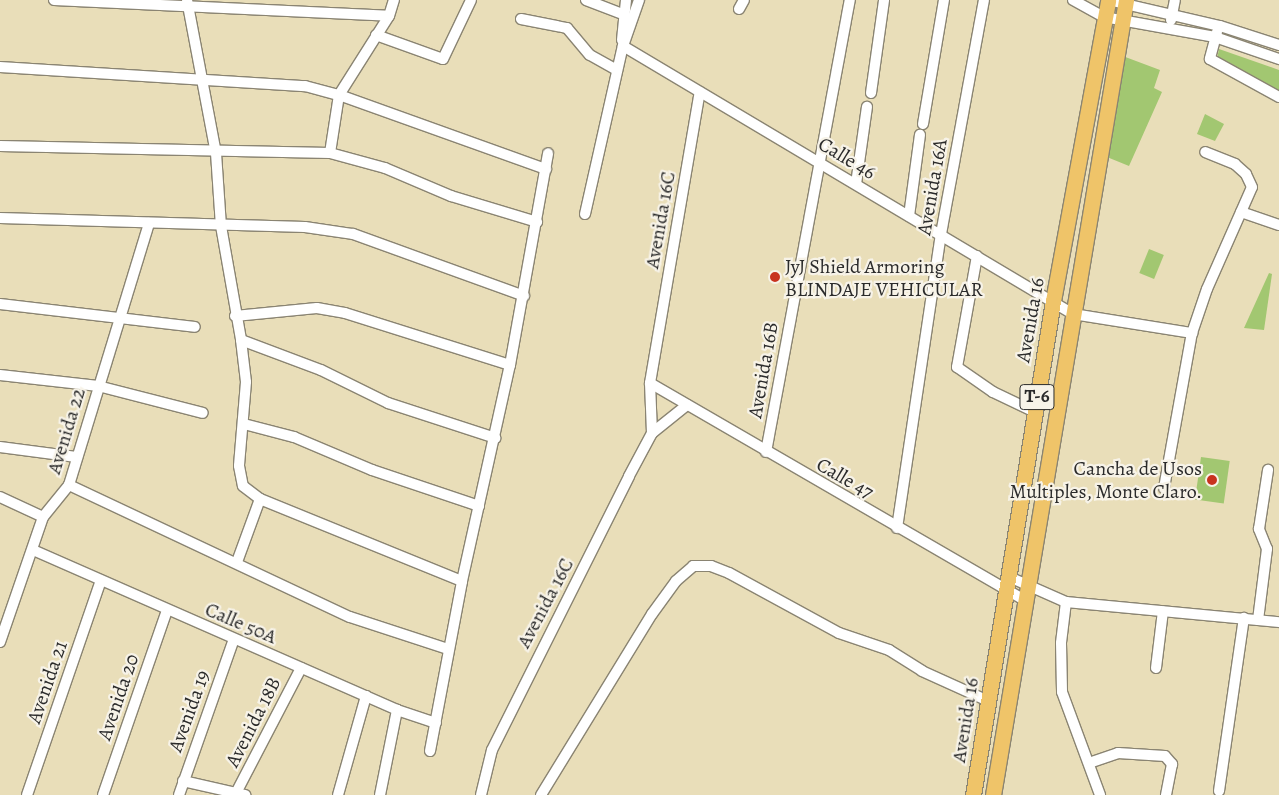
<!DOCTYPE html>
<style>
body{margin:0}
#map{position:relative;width:1279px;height:795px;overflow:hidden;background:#e9deb9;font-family:Alegreya,serif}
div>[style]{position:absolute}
.green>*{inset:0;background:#a2c771;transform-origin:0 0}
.roads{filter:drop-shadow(1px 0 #8a8472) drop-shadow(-1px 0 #8a8472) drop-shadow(0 1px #8a8472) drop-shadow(0 -1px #8a8472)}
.minor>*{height:10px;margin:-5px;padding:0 5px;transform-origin:5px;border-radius:5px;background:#fff}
.highway>*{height:15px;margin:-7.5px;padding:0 7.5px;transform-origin:7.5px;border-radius:7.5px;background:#efc469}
.dots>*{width:14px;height:14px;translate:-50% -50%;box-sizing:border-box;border:2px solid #f7f3e8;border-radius:50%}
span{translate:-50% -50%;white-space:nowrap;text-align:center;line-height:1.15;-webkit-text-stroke:4.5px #f7f3e8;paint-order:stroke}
.shield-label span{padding:1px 4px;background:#f7f3e8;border:1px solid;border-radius:4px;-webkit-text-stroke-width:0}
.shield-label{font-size:19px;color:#2b2b2b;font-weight:700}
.street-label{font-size:20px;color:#2b2b2b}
.poi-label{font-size:20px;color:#2b2b2b}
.left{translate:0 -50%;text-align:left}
.right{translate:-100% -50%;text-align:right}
</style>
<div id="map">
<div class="green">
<i style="clip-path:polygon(1219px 49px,1279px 70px,1279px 92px,1217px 59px)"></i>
<i style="clip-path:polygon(1120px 55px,1160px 70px,1154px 88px,1162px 92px,1129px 166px,1102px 155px)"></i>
<i style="clip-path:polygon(1205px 114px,1224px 124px,1215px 141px,1197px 134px)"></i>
<i style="left:1149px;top:249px;width:16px;height:26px;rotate:22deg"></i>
<i style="clip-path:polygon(1269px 273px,1272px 274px,1264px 330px,1244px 328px)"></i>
<i style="left:1201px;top:457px;width:29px;height:43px;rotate:8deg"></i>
</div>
<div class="roads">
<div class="minor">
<i style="left:54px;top:0;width:335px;rotate:2.7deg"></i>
<i style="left:187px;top:0;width:156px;rotate:79.3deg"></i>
<i style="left:216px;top:153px;width:73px;rotate:86.1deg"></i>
<i style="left:221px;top:226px;width:116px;rotate:80deg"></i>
<i style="left:241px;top:340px;width:42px;rotate:83.2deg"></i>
<i style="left:246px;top:382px;width:84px;rotate:94.8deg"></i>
<i style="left:239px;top:466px;width:20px;rotate:79deg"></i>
<i style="left:243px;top:486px;width:21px;rotate:37deg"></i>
<i style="left:260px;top:499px;width:67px;rotate:110.1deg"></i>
<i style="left:586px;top:0;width:40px;rotate:21deg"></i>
<i style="left:1073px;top:0;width:35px;rotate:29deg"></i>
<i style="left:1104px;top:17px;width:113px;rotate:10.2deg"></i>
<i style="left:1215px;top:37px;width:68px;rotate:19deg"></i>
<i style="left:1108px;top:0;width:115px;rotate:13.1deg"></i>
<i style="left:1220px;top:26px;width:62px;rotate:17.9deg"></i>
<i style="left:739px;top:9px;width:10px;rotate:-61deg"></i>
<i style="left:521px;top:19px;width:47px;rotate:11.1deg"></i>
<i style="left:567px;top:28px;width:35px;rotate:50deg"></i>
<i style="left:590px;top:55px;width:31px;rotate:29deg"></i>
<i style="left:1171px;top:20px;width:20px;rotate:-79deg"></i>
<i style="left:1217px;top:32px;width:28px;rotate:105deg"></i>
<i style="left:1210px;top:59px;width:79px;rotate:28.8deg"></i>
<i style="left:376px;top:35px;width:71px;rotate:19.7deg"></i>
<i style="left:443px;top:59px;width:65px;rotate:-64.6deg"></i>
<i style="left:622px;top:40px;width:40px;rotate:-84.3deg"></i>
<i style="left:623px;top:46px;width:524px;rotate:30.78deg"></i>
<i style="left:1073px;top:314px;width:121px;rotate:9.1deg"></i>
<i style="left:1192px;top:333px;width:46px;rotate:-71.2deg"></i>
<i style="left:1207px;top:289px;width:111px;rotate:-66.2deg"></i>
<i style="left:1252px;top:187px;width:14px;rotate:-115deg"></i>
<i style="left:1246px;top:174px;width:15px;rotate:-138deg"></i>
<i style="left:1235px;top:164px;width:32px;rotate:-158deg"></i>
<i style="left:0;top:67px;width:306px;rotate:3.6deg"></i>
<i style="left:305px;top:86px;width:35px;rotate:15deg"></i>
<i style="left:339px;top:95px;width:220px;rotate:19.7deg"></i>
<i style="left:871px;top:93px;width:94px;rotate:-82deg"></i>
<i style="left:923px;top:124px;width:126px;rotate:-80.4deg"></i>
<i style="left:0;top:146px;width:330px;rotate:1.2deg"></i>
<i style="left:330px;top:153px;width:57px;rotate:15.3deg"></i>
<i style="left:385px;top:168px;width:72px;rotate:23deg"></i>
<i style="left:451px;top:196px;width:90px;rotate:16.8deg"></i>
<i style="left:330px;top:153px;width:59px;rotate:-81.2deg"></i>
<i style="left:339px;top:95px;width:93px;rotate:-57.7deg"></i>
<i style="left:389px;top:16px;width:17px;rotate:-73deg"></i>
<i style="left:856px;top:184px;width:78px;rotate:-81.9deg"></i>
<i style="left:1241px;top:212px;width:40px;rotate:18.9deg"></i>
<i style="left:585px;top:214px;width:172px;rotate:-77.3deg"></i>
<i style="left:623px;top:46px;width:49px;rotate:-70.8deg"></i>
<i style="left:909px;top:216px;width:82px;rotate:-82.3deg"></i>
<i style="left:0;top:218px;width:305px;rotate:1.7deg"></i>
<i style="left:305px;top:227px;width:49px;rotate:8.3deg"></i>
<i style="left:353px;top:234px;width:182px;rotate:19.9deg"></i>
<i style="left:977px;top:256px;width:113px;rotate:100.2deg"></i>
<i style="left:957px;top:367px;width:44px;rotate:34.8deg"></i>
<i style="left:993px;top:392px;width:47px;rotate:25.5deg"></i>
<i style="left:0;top:304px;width:196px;rotate:6.7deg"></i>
<i style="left:235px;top:316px;width:82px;rotate:-5.6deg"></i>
<i style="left:317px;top:308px;width:28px;rotate:10deg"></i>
<i style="left:345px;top:313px;width:173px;rotate:17.5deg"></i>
<i style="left:241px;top:340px;width:85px;rotate:20.6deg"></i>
<i style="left:321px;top:370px;width:75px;rotate:26.2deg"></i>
<i style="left:388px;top:403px;width:113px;rotate:18.1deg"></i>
<i style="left:0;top:375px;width:99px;rotate:6.4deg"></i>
<i style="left:98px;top:386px;width:108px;rotate:14.4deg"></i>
<i style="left:650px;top:383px;width:432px;rotate:30.1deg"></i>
<i style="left:244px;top:424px;width:52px;rotate:14.6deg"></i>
<i style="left:294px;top:437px;width:85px;rotate:22.9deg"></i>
<i style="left:372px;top:470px;width:113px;rotate:18.6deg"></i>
<i style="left:652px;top:433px;width:50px;rotate:-92.3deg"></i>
<i style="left:650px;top:383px;width:295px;rotate:-80.3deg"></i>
<i style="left:0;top:447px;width:77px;rotate:7.5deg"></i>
<i style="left:766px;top:452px;width:460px;rotate:-79.5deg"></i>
<i style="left:69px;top:485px;width:310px;rotate:25.2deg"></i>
<i style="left:350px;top:617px;width:103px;rotate:18.1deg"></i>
<i style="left:1164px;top:488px;width:158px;rotate:-79.8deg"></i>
<i style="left:0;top:497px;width:47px;rotate:24.9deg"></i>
<i style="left:260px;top:499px;width:218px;rotate:22.1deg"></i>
<i style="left:897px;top:528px;width:297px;rotate:-81.5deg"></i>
<i style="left:941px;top:234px;width:238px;rotate:-79.6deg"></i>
<i style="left:33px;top:550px;width:398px;rotate:23.7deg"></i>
<i style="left:397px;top:710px;width:41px;rotate:18.4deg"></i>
<i style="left:1007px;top:576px;width:64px;rotate:23.8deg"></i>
<i style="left:1066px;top:602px;width:41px;rotate:97deg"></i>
<i style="left:1061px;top:643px;width:49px;rotate:88.8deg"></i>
<i style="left:1062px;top:692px;width:110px;rotate:69.7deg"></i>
<i style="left:1066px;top:602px;width:214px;rotate:5.4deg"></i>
<i style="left:1258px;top:620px;width:72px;rotate:-82.8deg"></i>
<i style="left:1267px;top:549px;width:22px;rotate:-112deg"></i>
<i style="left:1259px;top:529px;width:60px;rotate:-81.3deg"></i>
<i style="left:0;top:642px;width:132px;rotate:-71deg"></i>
<i style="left:43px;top:517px;width:41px;rotate:-50.9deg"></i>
<i style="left:69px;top:485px;width:274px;rotate:-73deg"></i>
<i style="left:1156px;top:668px;width:57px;rotate:-83deg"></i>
<i style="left:430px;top:751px;width:173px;rotate:-79.3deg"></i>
<i style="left:462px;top:581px;width:221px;rotate:-77.5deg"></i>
<i style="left:510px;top:365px;width:215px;rotate:-79.8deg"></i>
<i style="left:1089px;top:763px;width:31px;rotate:-19deg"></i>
<i style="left:1118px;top:753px;width:47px;rotate:3.7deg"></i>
<i style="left:1165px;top:756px;width:11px;rotate:49deg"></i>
<i style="left:1172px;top:764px;width:32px;rotate:101deg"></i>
<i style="left:183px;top:781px;width:64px;rotate:12.7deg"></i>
<i style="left:1219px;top:791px;width:175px;rotate:-81.8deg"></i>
<i style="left:236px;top:793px;width:141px;rotate:-62.5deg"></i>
<i style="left:27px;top:795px;width:227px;rotate:-71deg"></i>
<i style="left:103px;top:795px;width:196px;rotate:-70.9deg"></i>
<i style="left:179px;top:795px;width:165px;rotate:-70.6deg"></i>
<i style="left:338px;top:795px;width:103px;rotate:-74.2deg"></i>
<i style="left:380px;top:795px;width:87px;rotate:-78.7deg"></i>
<i style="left:481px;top:795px;width:46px;rotate:-76.3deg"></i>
<i style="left:492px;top:750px;width:306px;rotate:-63.4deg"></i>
<i style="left:629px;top:476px;width:49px;rotate:-61.9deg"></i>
<i style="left:652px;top:433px;width:45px;rotate:-38.7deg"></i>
<i style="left:541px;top:795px;width:212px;rotate:-58.5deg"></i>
<i style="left:652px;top:614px;width:41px;rotate:-54deg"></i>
<i style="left:676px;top:581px;width:23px;rotate:-41deg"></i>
<i style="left:693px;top:566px;width:18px"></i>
<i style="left:711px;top:566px;width:19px;rotate:21deg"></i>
<i style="left:729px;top:573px;width:125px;rotate:28.6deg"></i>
<i style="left:839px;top:633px;width:53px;rotate:18.8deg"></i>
<i style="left:889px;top:650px;width:39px;rotate:32deg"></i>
<i style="left:922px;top:671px;width:72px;rotate:24.4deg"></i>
</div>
<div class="highway">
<i style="left:973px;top:795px;width:500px;rotate:-80.8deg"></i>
<i style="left:1053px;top:301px;width:306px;rotate:-79.6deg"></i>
<i style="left:993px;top:795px;width:806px;rotate:-80.5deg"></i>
</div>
</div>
<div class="dots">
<i style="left:775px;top:277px;background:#c8321e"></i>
<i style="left:1212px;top:480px;background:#c8321e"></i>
</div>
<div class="shield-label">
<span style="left:1037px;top:397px">T-6</span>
</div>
<div class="street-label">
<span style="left:847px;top:158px;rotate:31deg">Calle 46</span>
<span style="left:932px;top:187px;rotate:-80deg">Avenida 16A</span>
<span style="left:660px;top:220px;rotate:-80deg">Avenida 16C</span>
<span style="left:1030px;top:320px;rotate:-80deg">Avenida 16</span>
<span style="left:763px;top:370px;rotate:-80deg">Avenida 16B</span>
<span style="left:66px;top:431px;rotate:-73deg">Avenida 22</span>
<span style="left:845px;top:478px;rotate:30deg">Calle 47</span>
<span style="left:545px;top:603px;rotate:-62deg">Avenida 16C</span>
<span style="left:241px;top:623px;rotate:23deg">Calle 50A</span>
<span style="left:47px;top:682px;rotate:-71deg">Avenida 21</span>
<span style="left:118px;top:697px;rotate:-71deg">Avenida 20</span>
<span style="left:189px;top:711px;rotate:-70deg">Avenida 19</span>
<span style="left:965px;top:720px;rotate:-81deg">Avenida 16</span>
<span style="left:253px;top:722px;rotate:-63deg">Avenida 18B</span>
</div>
<div class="poi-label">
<span class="left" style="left:785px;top:278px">JyJ Shield Armoring<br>BLINDAJE VEHICULAR</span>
<span class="right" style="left:1202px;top:480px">Cancha de Usos<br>Multiples, Monte Claro.</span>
</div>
</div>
